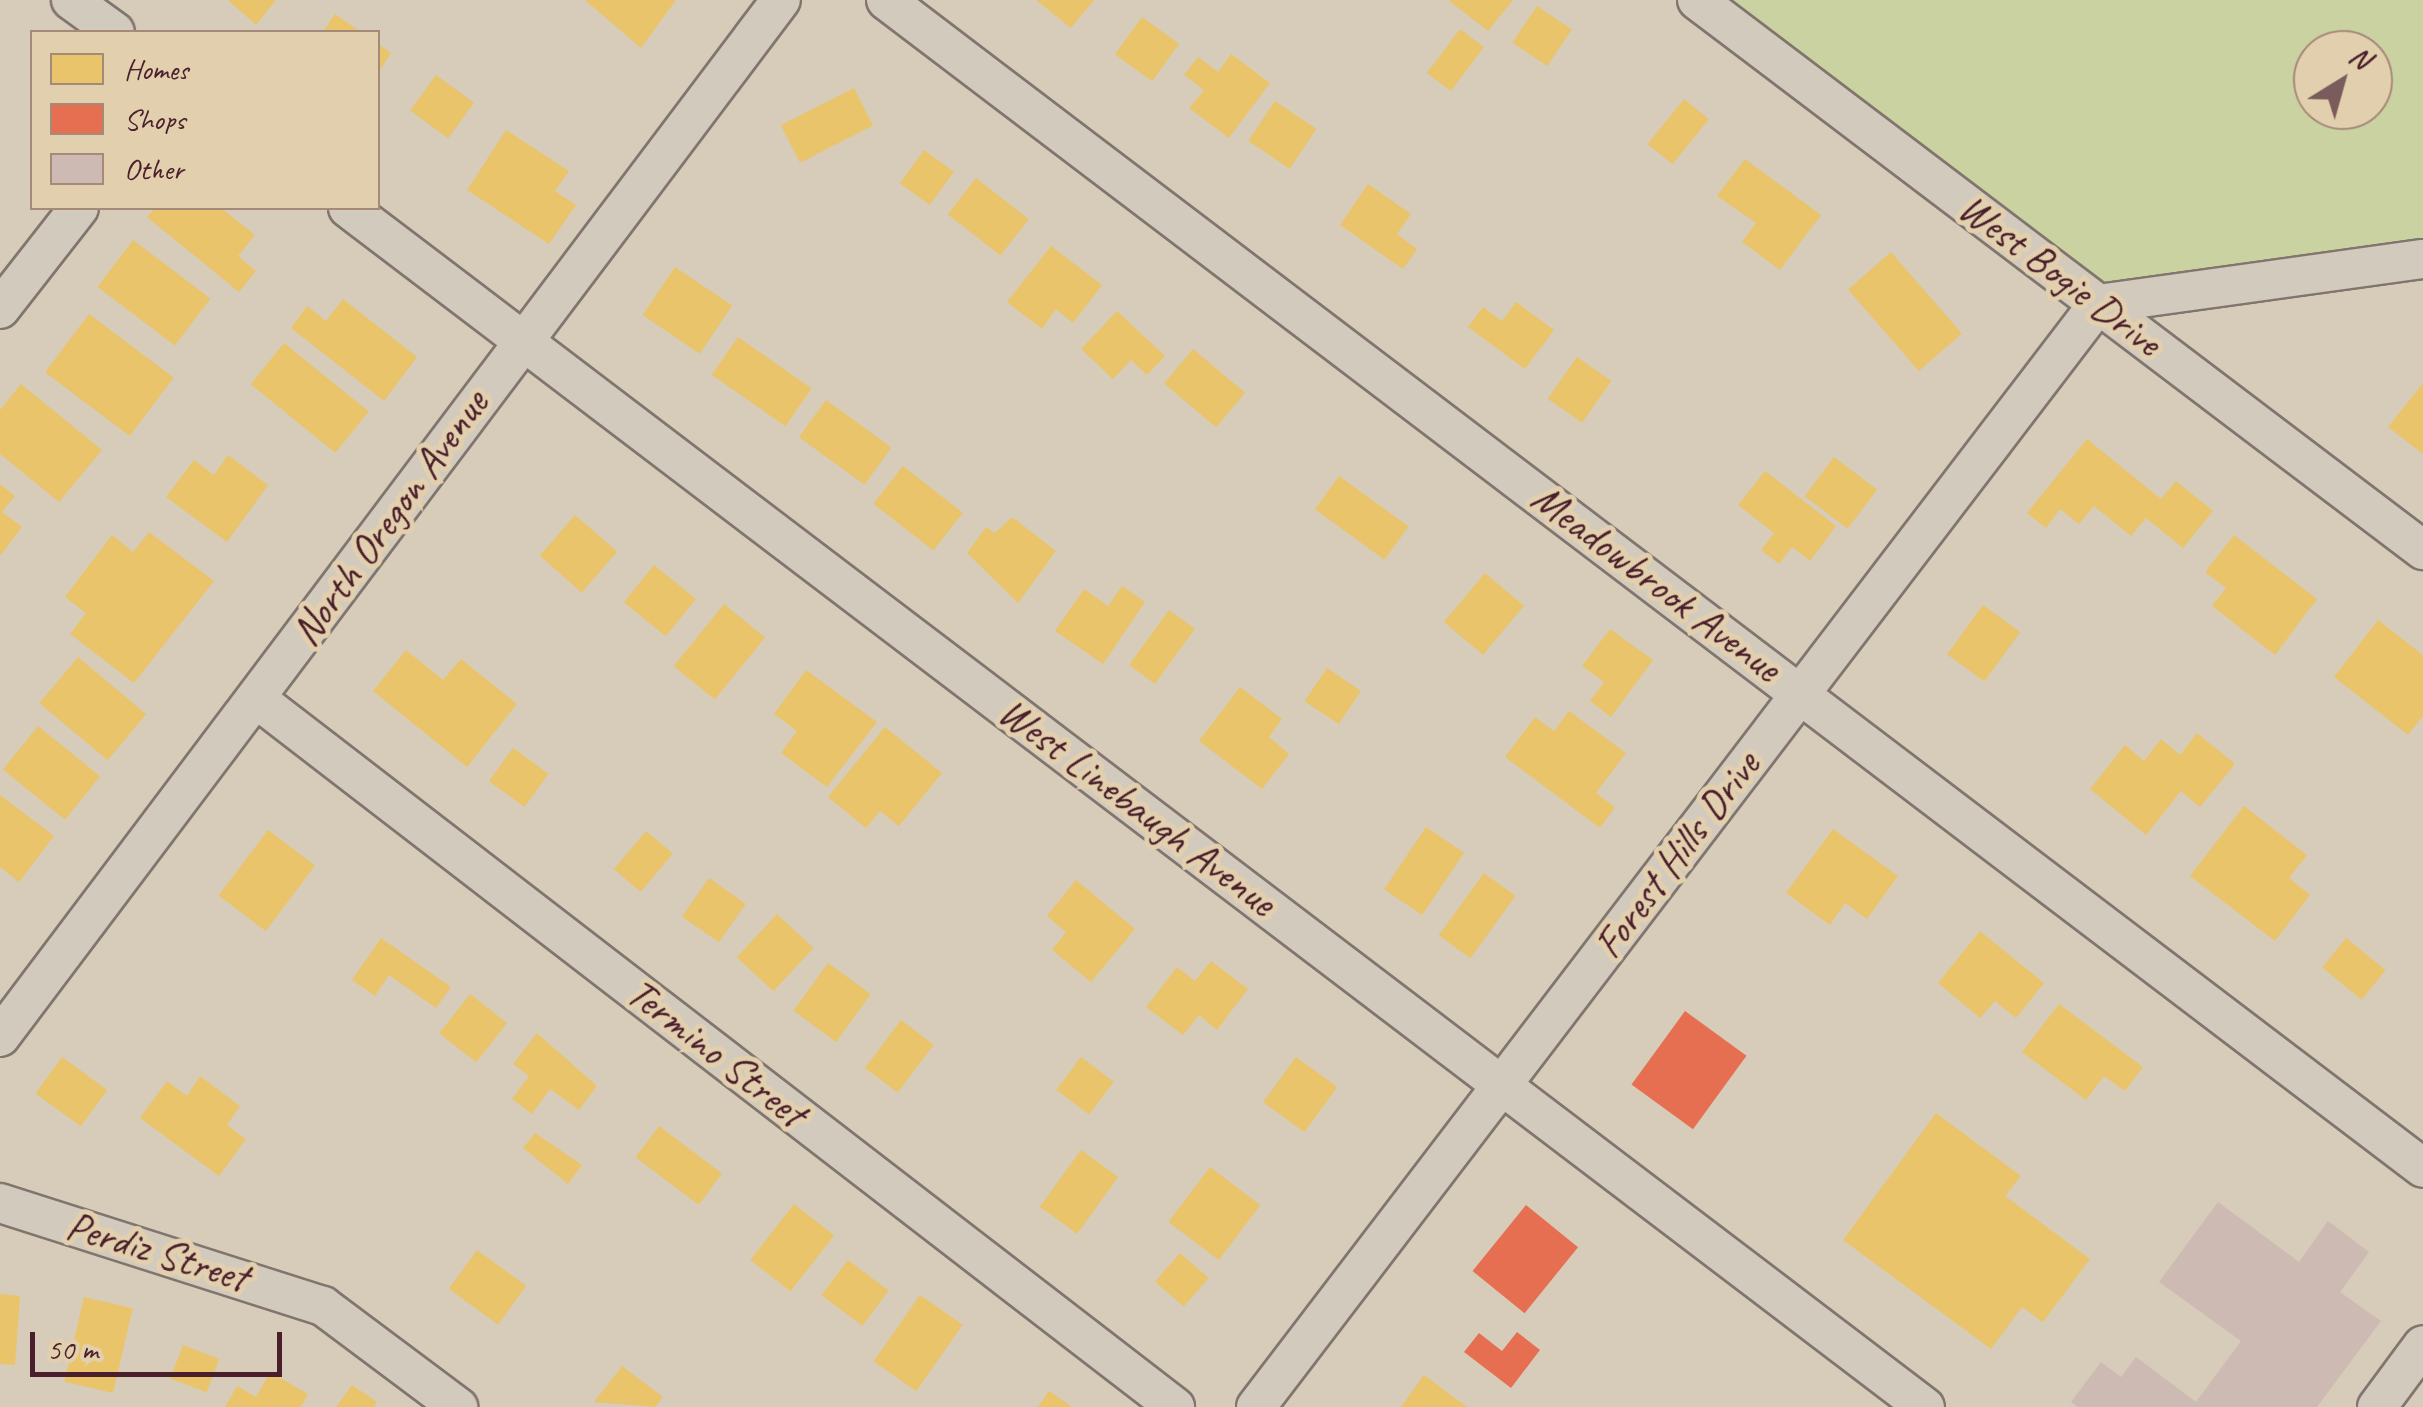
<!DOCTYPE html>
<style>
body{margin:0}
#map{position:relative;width:2423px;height:1407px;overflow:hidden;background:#d6ccb9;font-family:Caveat,sans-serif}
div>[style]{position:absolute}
.green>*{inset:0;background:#cbd2a1}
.homes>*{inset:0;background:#e9c46a;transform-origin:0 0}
.shops>*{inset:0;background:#e76f51;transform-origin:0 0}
.building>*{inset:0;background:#cdbab3}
.roads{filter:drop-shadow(2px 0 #81756e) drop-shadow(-2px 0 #81756e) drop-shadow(0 2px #81756e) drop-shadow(0 -2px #81756e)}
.minor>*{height:38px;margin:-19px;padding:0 19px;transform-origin:19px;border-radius:19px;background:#d2cabd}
span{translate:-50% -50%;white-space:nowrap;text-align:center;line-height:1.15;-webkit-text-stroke:10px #e2cfad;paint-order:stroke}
.street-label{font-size:42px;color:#4a1f2b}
.legend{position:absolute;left:30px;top:30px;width:350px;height:180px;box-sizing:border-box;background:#e2cfad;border:2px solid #a58979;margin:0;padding:12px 18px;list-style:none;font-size:30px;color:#4a1f2b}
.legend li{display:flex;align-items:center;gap:20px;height:50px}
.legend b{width:50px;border:2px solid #a58979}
.north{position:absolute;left:2293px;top:30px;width:100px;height:100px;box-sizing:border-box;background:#e2cfad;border:2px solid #a58979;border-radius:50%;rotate:37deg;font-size:28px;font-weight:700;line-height:40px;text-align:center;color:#4a1f2b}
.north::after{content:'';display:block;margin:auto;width:35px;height:45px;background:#7b5c5d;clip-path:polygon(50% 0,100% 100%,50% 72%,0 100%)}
.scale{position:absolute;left:30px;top:1332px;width:252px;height:45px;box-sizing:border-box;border:5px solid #4a1f2b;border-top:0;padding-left:12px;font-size:30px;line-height:35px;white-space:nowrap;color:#4a1f2b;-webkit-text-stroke:8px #e2cfad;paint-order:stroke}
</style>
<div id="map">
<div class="green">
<i style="clip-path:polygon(evenodd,1720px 0,2423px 0,2423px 241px,2111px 287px,1720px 0,2313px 50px,2373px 50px,2373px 110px,2313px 110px,2313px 50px)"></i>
</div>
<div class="homes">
<i style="clip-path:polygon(228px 0,276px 0,256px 25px)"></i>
<i style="clip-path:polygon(585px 0,676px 0,641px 48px)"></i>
<i style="clip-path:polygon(1036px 0,1094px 0,1071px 28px)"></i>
<i style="clip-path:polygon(1448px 0,1513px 0,1488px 31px)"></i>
<i style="left:1537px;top:6px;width:42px;height:44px;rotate:34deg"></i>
<i style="clip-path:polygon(335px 14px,361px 32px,323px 32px)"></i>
<i style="left:1142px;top:17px;width:46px;height:46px;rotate:36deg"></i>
<i style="left:1460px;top:29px;width:30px;height:55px;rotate:37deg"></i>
<i style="clip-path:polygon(378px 44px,391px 53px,378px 73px)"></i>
<i style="clip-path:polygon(1231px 54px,1270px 83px,1229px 138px,1189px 108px,1204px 90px,1184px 75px,1198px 57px,1218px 72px)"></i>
<i style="left:436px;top:75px;width:47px;height:44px;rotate:36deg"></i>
<i style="left:854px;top:88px;width:42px;height:82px;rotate:63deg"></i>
<i style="left:1684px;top:99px;width:32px;height:58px;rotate:39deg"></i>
<i style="left:1275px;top:101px;width:50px;height:48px;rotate:34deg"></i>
<i style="clip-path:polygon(506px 130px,569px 171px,555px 191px,576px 205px,549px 244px,467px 190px)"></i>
<i style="left:924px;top:150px;width:37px;height:41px;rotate:36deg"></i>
<i style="clip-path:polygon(1745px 159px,1821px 215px,1780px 270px,1742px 242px,1756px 223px,1717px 196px)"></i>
<i style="left:976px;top:178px;width:67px;height:46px;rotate:38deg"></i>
<i style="clip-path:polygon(1368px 184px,1411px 214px,1397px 234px,1417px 249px,1403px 269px,1340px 225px)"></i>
<i style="clip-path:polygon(155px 208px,221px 208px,255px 235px,238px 256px,256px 271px,239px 292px,147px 217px)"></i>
<i style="left:133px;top:240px;width:97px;height:59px;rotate:37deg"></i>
<i style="clip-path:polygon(1051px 246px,1102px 285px,1073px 323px,1056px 309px,1042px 329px,1007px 302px)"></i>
<i style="left:1891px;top:252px;width:108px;height:57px;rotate:49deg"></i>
<i style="left:675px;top:267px;width:69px;height:58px;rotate:34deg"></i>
<i style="clip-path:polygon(343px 299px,417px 357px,384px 401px,291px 328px,307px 306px,326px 321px)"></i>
<i style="clip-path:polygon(1516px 302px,1554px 330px,1525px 369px,1468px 327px,1483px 307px,1502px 321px)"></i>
<i style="clip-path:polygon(1117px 311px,1165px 356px,1147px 375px,1131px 360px,1113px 379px,1081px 349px)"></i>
<i style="left:89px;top:314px;width:106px;height:73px;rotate:37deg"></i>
<i style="left:738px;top:337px;width:90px;height:46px;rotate:35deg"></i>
<i style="left:284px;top:343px;width:109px;height:53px;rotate:39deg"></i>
<i style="left:1193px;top:349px;width:68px;height:45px;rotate:40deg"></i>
<i style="left:1577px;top:357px;width:42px;height:51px;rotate:35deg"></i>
<i style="clip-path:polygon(2423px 383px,2423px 454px,2388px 427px)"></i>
<i style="clip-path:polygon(21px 384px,102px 450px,59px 502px,0 454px,0 410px)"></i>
<i style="left:826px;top:400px;width:81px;height:46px;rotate:36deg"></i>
<i style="clip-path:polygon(2087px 439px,2161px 499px,2176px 481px,2213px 511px,2183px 548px,2146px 518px,2131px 536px,2094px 506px,2079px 524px,2060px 509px,2046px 528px,2027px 513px)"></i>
<i style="clip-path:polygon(228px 455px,268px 485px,227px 542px,166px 497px,194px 460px,214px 475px)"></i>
<i style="left:1834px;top:457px;width:54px;height:49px;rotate:37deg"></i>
<i style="left:903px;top:466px;width:76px;height:48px;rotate:38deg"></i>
<i style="clip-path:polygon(1765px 471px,1836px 526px,1810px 561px,1792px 547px,1779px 564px,1761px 550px,1774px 533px,1738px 505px)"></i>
<i style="left:1339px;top:476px;width:86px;height:41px;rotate:36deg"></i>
<i style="clip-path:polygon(0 484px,15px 496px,2px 512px,22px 527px,0 556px)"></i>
<i style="left:575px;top:515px;width:56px;height:54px;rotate:41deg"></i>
<i style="clip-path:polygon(1012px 517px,1056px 551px,1018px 603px,967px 553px,986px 527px,995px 533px)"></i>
<i style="clip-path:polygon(149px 532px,214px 581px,134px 683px,70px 634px,86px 613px,65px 597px,112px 535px,133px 552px)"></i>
<i style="clip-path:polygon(2234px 535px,2317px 599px,2275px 655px,2212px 606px,2226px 588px,2205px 572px)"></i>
<i style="left:654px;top:565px;width:54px;height:48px;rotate:39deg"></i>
<i style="left:1485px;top:573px;width:51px;height:64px;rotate:40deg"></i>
<i style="clip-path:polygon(1122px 586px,1145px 602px,1103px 664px,1055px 631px,1084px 589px,1108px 606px)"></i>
<i style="left:724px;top:604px;width:53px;height:80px;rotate:39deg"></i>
<i style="left:1983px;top:605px;width:46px;height:61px;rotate:36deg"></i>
<i style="left:1169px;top:610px;width:32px;height:68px;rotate:36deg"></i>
<i style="clip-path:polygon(2378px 620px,2423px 655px,2423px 716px,2408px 735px,2334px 677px)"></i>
<i style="clip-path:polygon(1610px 629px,1653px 660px,1611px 717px,1590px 701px,1604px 682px,1582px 666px)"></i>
<i style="clip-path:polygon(406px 650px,443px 680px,461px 659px,517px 704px,467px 767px,373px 691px)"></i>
<i style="left:78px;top:657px;width:89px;height:60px;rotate:40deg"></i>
<i style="left:1327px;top:668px;width:41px;height:40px;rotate:34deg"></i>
<i style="clip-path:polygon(806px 670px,877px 722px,827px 787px,781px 753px,797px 731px,774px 714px)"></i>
<i style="clip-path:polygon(1240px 687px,1282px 719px,1269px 737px,1289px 754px,1262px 789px,1199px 741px)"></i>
<i style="clip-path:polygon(1569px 711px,1626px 753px,1596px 793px,1615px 807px,1600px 828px,1505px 757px,1535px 717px,1554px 731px)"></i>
<i style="left:38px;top:726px;width:80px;height:56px;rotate:39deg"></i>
<i style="clip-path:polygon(885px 727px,942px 773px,899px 826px,880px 811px,866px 828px,828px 797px)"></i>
<i style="clip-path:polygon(2197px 733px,2235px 764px,2200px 807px,2181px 791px,2146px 835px,2090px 789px,2125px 745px,2144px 761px,2161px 739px,2180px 755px)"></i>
<i style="left:513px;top:748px;width:44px;height:41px;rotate:36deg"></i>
<i style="clip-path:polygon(0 795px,54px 836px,19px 882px,0 867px)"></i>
<i style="clip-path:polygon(2244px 806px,2307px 855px,2289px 878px,2310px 895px,2275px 941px,2190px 876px)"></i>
<i style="left:1426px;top:827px;width:46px;height:75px;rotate:34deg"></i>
<i style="clip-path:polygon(1833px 829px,1898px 876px,1867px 919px,1845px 903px,1830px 925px,1786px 893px)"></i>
<i style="left:268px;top:830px;width:59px;height:82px;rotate:37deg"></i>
<i style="left:646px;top:831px;width:35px;height:50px;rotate:40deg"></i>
<i style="left:1484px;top:873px;width:39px;height:77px;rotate:36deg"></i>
<i style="left:709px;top:878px;width:45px;height:47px;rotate:35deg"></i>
<i style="clip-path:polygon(1076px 880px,1135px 929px,1091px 982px,1052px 950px,1066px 932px,1047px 916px)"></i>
<i style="left:777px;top:914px;width:50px;height:59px;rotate:43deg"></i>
<i style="clip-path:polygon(1980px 931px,2044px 983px,2016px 1018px,1995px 1001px,1980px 1018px,1938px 983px)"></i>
<i style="clip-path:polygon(381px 938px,451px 987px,436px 1008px,389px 975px,375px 996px,352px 980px)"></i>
<i style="left:2346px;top:938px;width:51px;height:38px;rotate:39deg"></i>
<i style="clip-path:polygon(1211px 961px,1248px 989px,1217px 1030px,1199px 1015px,1183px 1035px,1146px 1007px,1177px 967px,1195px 981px)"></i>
<i style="left:828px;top:963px;width:53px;height:59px;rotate:36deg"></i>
<i style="left:470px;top:994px;width:47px;height:50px;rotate:38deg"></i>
<i style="clip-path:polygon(2059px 1004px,2143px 1067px,2125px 1091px,2104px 1076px,2086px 1100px,2022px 1052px)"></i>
<i style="left:901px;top:1020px;width:41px;height:60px;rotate:37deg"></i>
<i style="clip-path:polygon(537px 1033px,597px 1086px,579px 1110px,550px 1089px,532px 1114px,512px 1099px,529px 1076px,513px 1064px)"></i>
<i style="left:62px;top:1057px;width:56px;height:45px;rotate:36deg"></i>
<i style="left:1081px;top:1057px;width:41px;height:41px;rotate:37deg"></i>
<i style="left:1296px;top:1057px;width:51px;height:56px;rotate:36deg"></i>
<i style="clip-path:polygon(200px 1076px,240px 1106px,227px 1125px,246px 1139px,219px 1176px,140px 1118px,167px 1081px,187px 1096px)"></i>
<i style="clip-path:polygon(1936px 1113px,2021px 1176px,2005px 1196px,2090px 1259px,2043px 1322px,2022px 1307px,1991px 1349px,1843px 1240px)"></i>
<i style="left:659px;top:1126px;width:79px;height:39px;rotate:37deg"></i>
<i style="clip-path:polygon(535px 1133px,582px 1165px,568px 1184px,523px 1148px)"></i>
<i style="left:1081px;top:1150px;width:46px;height:70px;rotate:36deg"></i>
<i style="left:1210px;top:1167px;width:63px;height:69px;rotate:37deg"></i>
<i style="left:794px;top:1204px;width:51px;height:71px;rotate:38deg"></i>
<i style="left:477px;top:1250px;width:61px;height:48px;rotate:36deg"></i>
<i style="left:1180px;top:1253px;width:38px;height:38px;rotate:41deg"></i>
<i style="left:848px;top:1260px;width:51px;height:44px;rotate:37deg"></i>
<i style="clip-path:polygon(0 1294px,20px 1296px,15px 1365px,0 1364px)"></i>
<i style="left:920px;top:1295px;width:52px;height:81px;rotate:35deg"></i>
<i style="left:84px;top:1297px;width:50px;height:87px;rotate:13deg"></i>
<i style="left:183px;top:1345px;width:39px;height:36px;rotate:21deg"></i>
<i style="clip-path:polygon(622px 1366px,663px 1397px,655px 1407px,594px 1402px)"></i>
<i style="clip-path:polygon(270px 1372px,308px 1394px,301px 1407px,225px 1407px,237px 1386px,256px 1397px)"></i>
<i style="clip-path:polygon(1424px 1375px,1467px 1407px,1401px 1407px)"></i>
<i style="clip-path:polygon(352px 1385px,377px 1402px,374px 1407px,336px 1407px)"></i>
<i style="clip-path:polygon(1049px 1391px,1072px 1407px,1038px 1407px)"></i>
</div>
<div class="shops">
<i style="left:1685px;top:1011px;width:76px;height:91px;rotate:36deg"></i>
<i style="left:1526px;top:1205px;width:67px;height:85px;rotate:39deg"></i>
<i style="clip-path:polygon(1517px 1332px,1540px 1350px,1511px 1388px,1464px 1352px,1479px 1333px,1502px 1351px)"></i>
</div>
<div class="building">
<i style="clip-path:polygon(2218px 1202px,2299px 1262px,2328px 1221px,2369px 1252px,2340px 1292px,2381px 1321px,2317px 1407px,2078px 1407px,2071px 1402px,2101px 1362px,2121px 1377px,2136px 1357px,2196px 1402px,2241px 1341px,2159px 1282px)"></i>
</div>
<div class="roads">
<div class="minor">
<i style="left:71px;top:0;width:54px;rotate:36deg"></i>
<i style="left:886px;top:0;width:1930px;rotate:37.23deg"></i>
<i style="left:1697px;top:0;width:911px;rotate:37.15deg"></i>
<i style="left:348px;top:208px;width:1981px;rotate:37.25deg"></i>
<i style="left:0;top:309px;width:128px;rotate:-52deg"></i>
<i style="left:258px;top:700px;width:1158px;rotate:37.63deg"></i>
<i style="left:0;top:1037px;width:1298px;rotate:-53.02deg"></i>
<i style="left:0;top:1203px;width:339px;rotate:17.7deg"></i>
<i style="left:323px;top:1306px;width:169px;rotate:36.8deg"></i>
<i style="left:1256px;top:1407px;width:1388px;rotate:-52.64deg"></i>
<i style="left:2098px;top:304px;width:328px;rotate:-7.9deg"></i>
<i style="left:2377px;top:1407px;width:77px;rotate:-53.4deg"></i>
</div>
</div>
<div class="street-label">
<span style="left:2060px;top:275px;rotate:37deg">West Bogie Drive</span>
<span style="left:390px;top:518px;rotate:-54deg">North Oregon Avenue</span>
<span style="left:1656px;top:583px;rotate:37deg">Meadowbrook Avenue</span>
<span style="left:1137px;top:807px;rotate:37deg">West Linebaugh Avenue</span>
<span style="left:1677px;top:855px;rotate:-53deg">Forest Hills Drive</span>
<span style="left:716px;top:1053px;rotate:38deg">Termino Street</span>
<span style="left:157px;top:1252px;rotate:17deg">Perdiz Street</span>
</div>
<ul class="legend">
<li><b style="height:28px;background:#e9c46a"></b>Homes</li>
<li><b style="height:28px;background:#e76f51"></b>Shops</li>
<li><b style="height:28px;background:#cdbab3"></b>Other</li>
</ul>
<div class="north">N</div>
<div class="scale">50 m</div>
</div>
